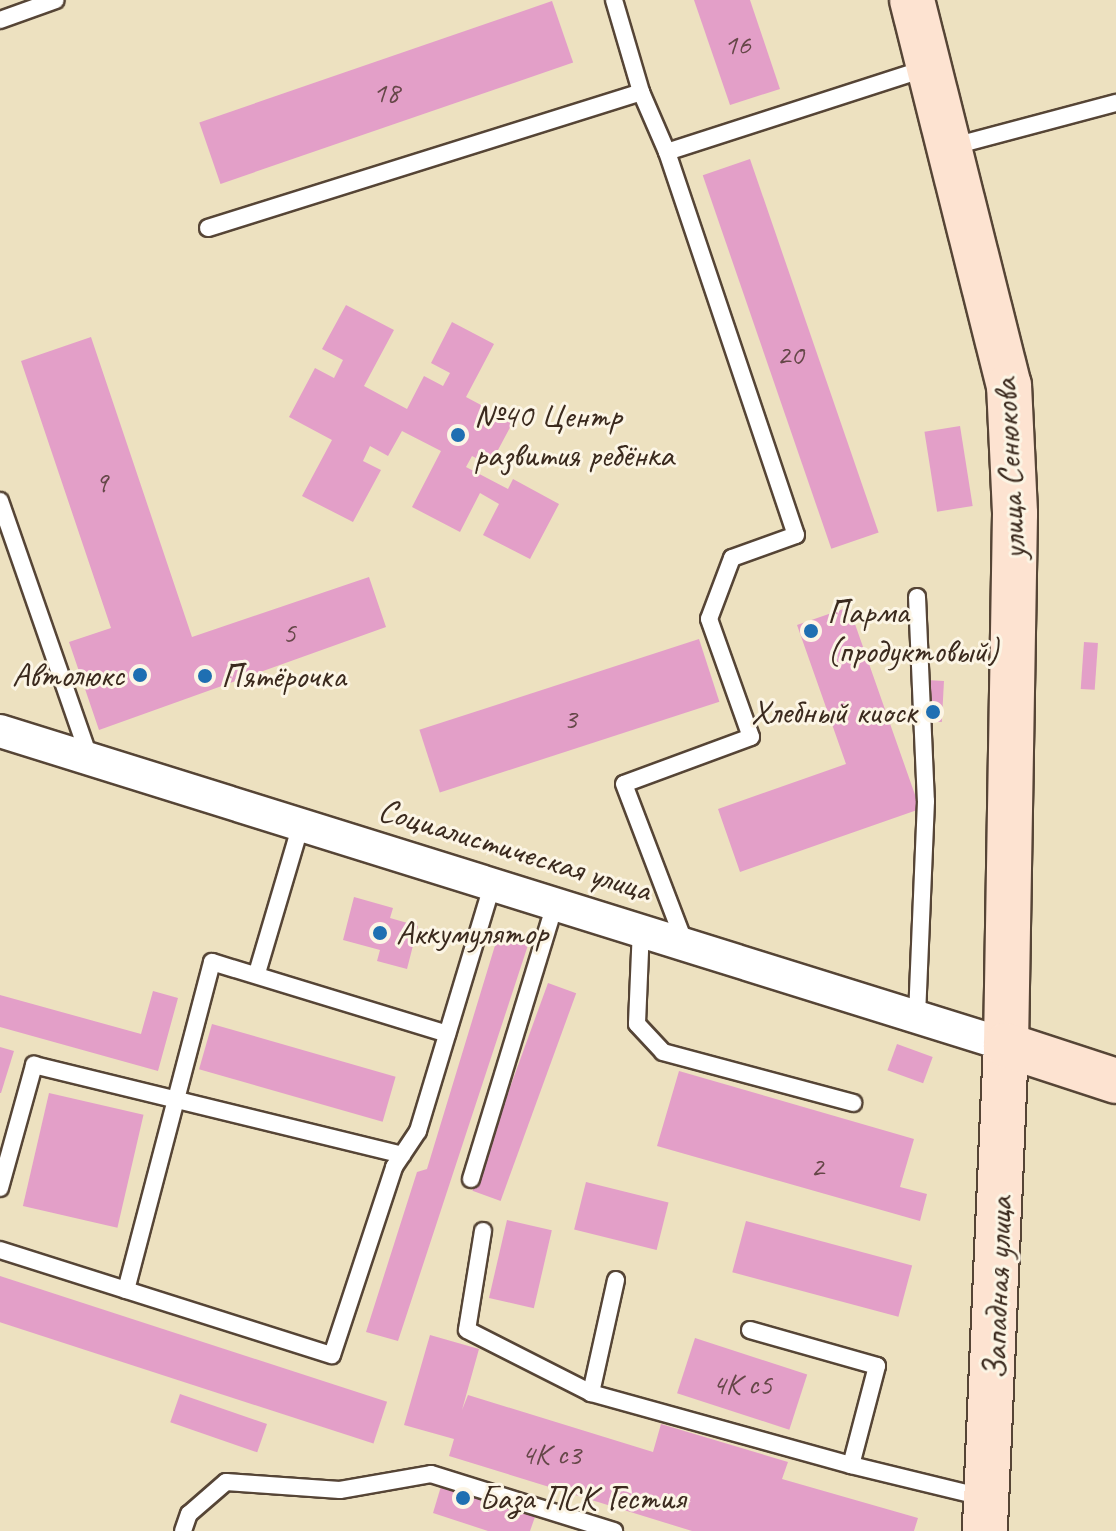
<!DOCTYPE html>
<meta charset="utf-8">
<style>
body{margin:0}
#map{position:relative;width:1116px;height:1531px;overflow:hidden;background:#ede1c0;font-family:Caveat,sans-serif}
div>[style]{position:absolute}
.building>*{inset:0;background:#e39fc8;transform-origin:0 0}
.roads{filter:drop-shadow(2px 0 #564536) drop-shadow(-2px 0 #564536) drop-shadow(0 2px #564536) drop-shadow(0 -2px #564536)}
.service>*{height:16px;margin:-8px;padding:0 8px;transform-origin:8px;border-radius:8px;background:#fff}
.minor>*{height:32px;margin:-16px;padding:0 16px;transform-origin:16px;border-radius:16px;background:#fff}
.secondary>*{height:44px;margin:-22px;padding:0 22px;transform-origin:22px;border-radius:22px;background:#fde3d1}
.dots>*{width:22px;height:22px;translate:-50% -50%;box-sizing:border-box;border:4px solid #fcf5e5;border-radius:50%}
span{translate:-50% -50%;white-space:nowrap;text-align:center;line-height:1.15;-webkit-text-stroke:6px #fcf5e5;paint-order:stroke}
.number-label{font-size:30px;color:#654748}
.number-label span{-webkit-text-stroke-width:0}
.poi-label{font-size:34px;color:#3b2a1e}
.left{translate:0 -50%;text-align:left}
.right{translate:-100% -50%;text-align:right}
.street-label{font-size:34px;color:#3b2a1e}
</style>
<div id="map">
<div class="building">
<i style="clip-path:polygon(694px 0,750px 0,780px 89px,730px 105px)"></i>
<i style="left:552px;top:1px;width:65px;height:373px;rotate:71deg"></i>
<i style="left:750px;top:159px;width:395px;height:50px;rotate:71deg"></i>
<i style="clip-path:polygon(346px 305px,394px 330px,364px 386px,407px 409px,424px 376px,443px 386px,450px 373px,431px 363px,452px 322px,494px 344px,466px 397px,513px 422px,490px 465px,472px 456px,466px 467px,508px 489px,513px 479px,559px 504px,530px 559px,483px 535px,499px 504px,480px 493px,460px 532px,412px 507px,441px 451px,402px 431px,388px 456px,370px 446px,363px 461px,381px 470px,353px 522px,302px 496px,332px 440px,289px 417px,315px 368px,334px 378px,343px 360px,322px 349px)"></i>
<i style="clip-path:polygon(91px 337px,192px 637px,369px 577px,386px 627px,99px 730px,69px 642px,111px 628px,21px 361px)"></i>
<i style="left:960px;top:426px;width:81px;height:36px;rotate:81deg"></i>
<i style="clip-path:polygon(849px 607px,920px 809px,740px 872px,718px 809px,846px 764px,797px 625px)"></i>
<i style="left:699px;top:639px;width:66px;height:294px;rotate:72deg"></i>
<i style="left:1084px;top:642px;width:14px;height:47px;rotate:4deg"></i>
<i style="left:926px;top:680px;width:18px;height:41px;rotate:3deg"></i>
<i style="clip-path:polygon(354px 897px,393px 908px,390px 918px,418px 926px,407px 969px,377px 961px,380px 950px,343px 940px)"></i>
<i style="clip-path:polygon(500px 929px,530px 939px,398px 1341px,366px 1332px,417px 1172px,427px 1169px)"></i>
<i style="left:548px;top:983px;width:30px;height:221px;rotate:20deg"></i>
<i style="clip-path:polygon(153px 991px,178px 998px,158px 1071px,0 1027px,0 995px,141px 1034px)"></i>
<i style="left:212px;top:1024px;width:191px;height:47px;rotate:16deg"></i>
<i style="left:897px;top:1044px;width:38px;height:28px;rotate:20deg"></i>
<i style="clip-path:polygon(0 1047px,14px 1051px,1px 1093px,0 1093px)"></i>
<i style="clip-path:polygon(679px 1071px,914px 1139px,900px 1187px,927px 1194px,920px 1221px,657px 1146px)"></i>
<i style="left:49px;top:1093px;width:97px;height:116px;rotate:13deg"></i>
<i style="left:586px;top:1182px;width:85px;height:49px;rotate:14deg"></i>
<i style="left:507px;top:1220px;width:46px;height:80px;rotate:13deg"></i>
<i style="left:746px;top:1221px;width:172px;height:53px;rotate:15deg"></i>
<i style="left:0;top:1276px;width:407px;height:44px;rotate:18deg"></i>
<i style="clip-path:polygon(430px 1335px,479px 1349px,462px 1410px,468px 1395px,653px 1452px,661px 1424px,788px 1462px,782px 1479px,918px 1518px,914px 1531px,692px 1531px,449px 1456px,454px 1439px,404px 1425px)"></i>
<i style="left:695px;top:1338px;width:118px;height:58px;rotate:18deg"></i>
<i style="left:180px;top:1394px;width:92px;height:30px;rotate:19deg"></i>
<i style="clip-path:polygon(442px 1483px,536px 1514px,530px 1531px,488px 1531px,433px 1513px)"></i>
</div>
<div class="roads">
<div class="service">
<i style="left:614px;top:0;width:96px;rotate:73.6deg"></i>
<i style="left:0;top:20px;width:59px;rotate:-19.7deg"></i>
<i style="left:954px;top:146px;width:168px;rotate:-14.9deg"></i>
<i style="left:667px;top:152px;width:404px;rotate:71.4deg"></i>
<i style="left:796px;top:535px;width:68px;rotate:160.2deg"></i>
<i style="left:732px;top:558px;width:65px;rotate:110.7deg"></i>
<i style="left:709px;top:619px;width:125px;rotate:70.4deg"></i>
<i style="left:751px;top:737px;width:135px;rotate:159.7deg"></i>
<i style="left:624px;top:784px;width:168px;rotate:69.1deg"></i>
<i style="left:208px;top:228px;width:454px;rotate:-17.4deg"></i>
<i style="left:641px;top:92px;width:65px;rotate:66.6deg"></i>
<i style="left:667px;top:152px;width:273px;rotate:-17.9deg"></i>
<i style="left:0;top:501px;width:271px;rotate:70.8deg"></i>
<i style="left:917px;top:597px;width:204px;rotate:87.5deg"></i>
<i style="left:926px;top:801px;width:212px;rotate:92.4deg"></i>
<i style="left:641px;top:928px;width:96px;rotate:92.4deg"></i>
<i style="left:637px;top:1024px;width:38px;rotate:47deg"></i>
<i style="left:663px;top:1052px;width:197px;rotate:15deg"></i>
<i style="left:257px;top:973px;width:159px;rotate:-73.5deg"></i>
<i style="left:471px;top:1179px;width:291px;rotate:-73deg"></i>
<i style="left:0;top:1188px;width:128px;rotate:-74.5deg"></i>
<i style="left:34px;top:1065px;width:379px;rotate:13.7deg"></i>
<i style="left:483px;top:1231px;width:100px;rotate:99.2deg"></i>
<i style="left:467px;top:1330px;width:139px;rotate:26.9deg"></i>
<i style="left:0;top:1250px;width:348px;rotate:17.6deg"></i>
<i style="left:332px;top:1355px;width:198px;rotate:-71.7deg"></i>
<i style="left:394px;top:1167px;width:43px;rotate:-56.3deg"></i>
<i style="left:418px;top:1131px;width:260px;rotate:-73.2deg"></i>
<i style="left:616px;top:1280px;width:116px;rotate:102.5deg"></i>
<i style="left:591px;top:1393px;width:270px;rotate:15.5deg"></i>
<i style="left:126px;top:1290px;width:339px;rotate:-75.3deg"></i>
<i style="left:212px;top:962px;width:246px;rotate:17deg"></i>
<i style="left:750px;top:1330px;width:132px;rotate:15.8deg"></i>
<i style="left:877px;top:1366px;width:102px;rotate:104.7deg"></i>
<i style="left:851px;top:1465px;width:139px;rotate:13.7deg"></i>
<i style="left:183px;top:1531px;width:18px;rotate:-71deg"></i>
<i style="left:189px;top:1514px;width:49px;rotate:-40.9deg"></i>
<i style="left:226px;top:1482px;width:114px;rotate:4deg"></i>
<i style="left:340px;top:1490px;width:92px;rotate:-10deg"></i>
<i style="left:431px;top:1474px;width:192px;rotate:17.3deg"></i>
</div>
<div class="minor">
<i style="left:0;top:731px;width:1054px;rotate:17.33deg"></i>
</div>
<div class="secondary">
<i style="left:912px;top:0;width:397px;rotate:75.9deg"></i>
<i style="left:1009px;top:385px;width:129px;rotate:87.3deg"></i>
<i style="left:1015px;top:514px;width:531px;rotate:90.97deg"></i>
<i style="left:1006px;top:1045px;width:486px;rotate:92.5deg"></i>
<i style="left:1006px;top:1045px;width:116px;rotate:18.1deg"></i>
</div>
</div>
<div class="dots">
<i style="left:458px;top:435px;background:#1f6fb2"></i>
<i style="left:811px;top:631px;background:#1f6fb2"></i>
<i style="left:140px;top:675px;background:#1f6fb2"></i>
<i style="left:205px;top:676px;background:#1f6fb2"></i>
<i style="left:933px;top:712px;background:#1f6fb2"></i>
<i style="left:380px;top:933px;background:#1f6fb2"></i>
<i style="left:463px;top:1498px;background:#1f6fb2"></i>
</div>
<div class="number-label">
<span style="left:737px;top:44px">16</span>
<span style="left:386px;top:92px">18</span>
<span style="left:790px;top:354px">20</span>
<span style="left:101px;top:482px">9</span>
<span style="left:289px;top:632px">5</span>
<span style="left:570px;top:718px">3</span>
<span style="left:817px;top:1166px">2</span>
<span style="left:742px;top:1384px">4К с5</span>
<span style="left:551px;top:1454px">4К с3</span>
</div>
<div class="poi-label">
<span class="left" style="left:474px;top:435px">№40 Центр<br>развития ребёнка</span>
<span class="left" style="left:827px;top:631px">Парма<br>(продуктовый)</span>
<span class="right" style="left:124px;top:675px">Автолюкс</span>
<span class="left" style="left:221px;top:676px">Пятёрочка</span>
<span class="right" style="left:917px;top:712px">Хлебный киоск</span>
<span class="left" style="left:396px;top:933px">Аккумулятор</span>
<span class="left" style="left:479px;top:1498px">База ПСК Гестия</span>
</div>
<div class="street-label">
<span style="left:1009px;top:469px;rotate:-93deg">улица Сенюкова</span>
<span style="left:515px;top:849px;rotate:17deg">Социалистическая улица</span>
<span style="left:997px;top:1288px;rotate:-88deg">Западная улица</span>
</div>
</div>
